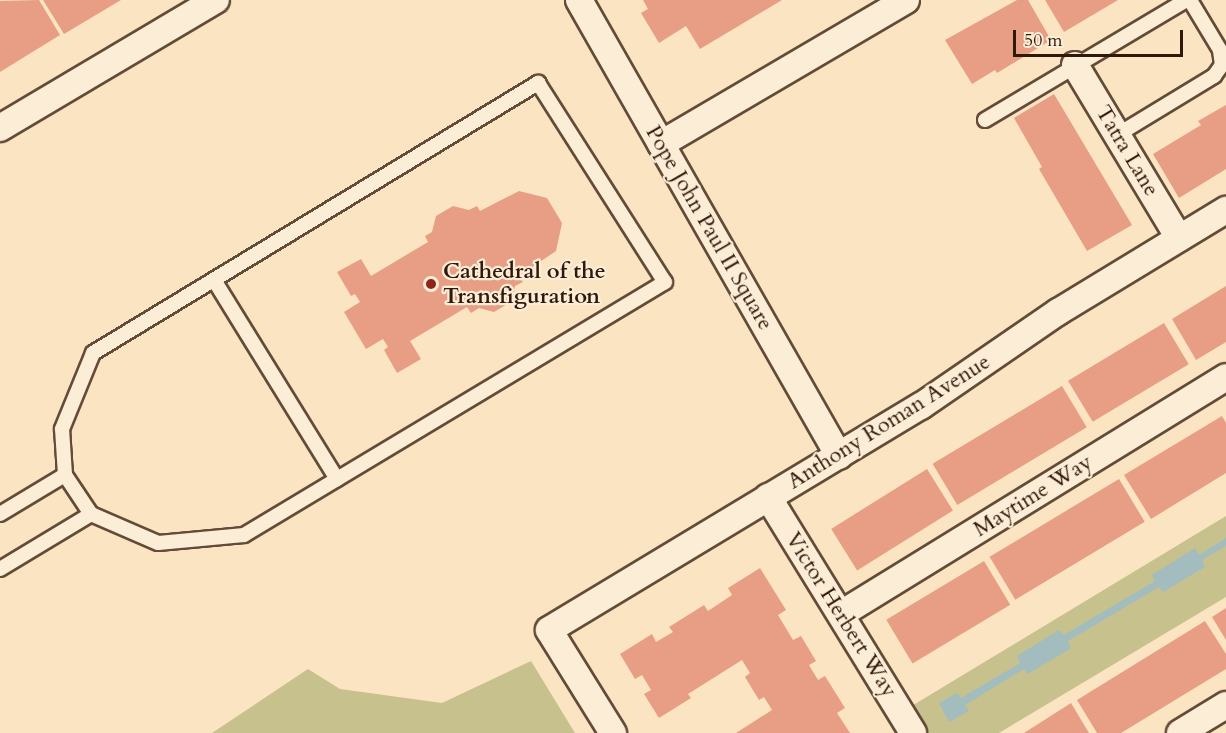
<!DOCTYPE html>
<style>
body{margin:0}
#map{position:relative;width:1226px;height:733px;overflow:hidden;background:#fbe4c1;font-family:Cardo,serif}
div>[style]{position:absolute}
.green>*{inset:0;background:#c7c18d}
.water>*{inset:0;background:#a3bcbd}
.building>*{inset:0;background:#e89e84;transform-origin:0 0}
.roads{filter:drop-shadow(2px 0 #634b38) drop-shadow(-2px 0 #634b38) drop-shadow(0 2px #634b38) drop-shadow(0 -2px #634b38)}
.service>*{height:14px;margin:-7px;padding:0 7px;transform-origin:7px;border-radius:7px;background:#fcedd7}
.minor>*{height:26px;margin:-13px;padding:0 13px;transform-origin:13px;border-radius:13px;background:#fcedd7}
.dots>*{width:16px;height:16px;translate:-50% -50%;box-sizing:border-box;border:3px solid #fcedd7;border-radius:50%}
span{translate:-50% -50%;white-space:nowrap;text-align:center;line-height:1.15;-webkit-text-stroke:4.5px #fcedd7;paint-order:stroke}
.street-label{font-size:22px;color:#30180a}
.poi-label{font-size:22px;color:#30180a;font-weight:700}
.left{translate:0 -50%;text-align:left}
.scale{position:absolute;left:1013px;top:30px;width:170px;height:27px;box-sizing:border-box;border:3px solid #30180a;border-top:0;padding-left:8px;font-size:18px;line-height:21px;white-space:nowrap;color:#30180a;-webkit-text-stroke:4px #fcedd7;paint-order:stroke}
</style>
<div id="map">
<div class="green">
<i style="clip-path:polygon(1226px 516px,1226px 597px,999px 733px,926px 733px,910px 707px)"></i>
<i style="clip-path:polygon(531px 661px,575px 733px,212px 733px,308px 669px,340px 689px,442px 703px)"></i>
</div>
<div class="water">
<i style="clip-path:polygon(1226px 538px,1226px 546px,1202px 560px,1205px 567px,1163px 592px,1159px 587px,1068px 641px,1071px 648px,1028px 674px,1024px 669px,965px 705px,969px 711px,949px 722px,939px 703px,957px 693px,961px 698px,1020px 663px,1017px 656px,1059px 630px,1064px 635px,1155px 581px,1152px 575px,1195px 548px,1199px 555px)"></i>
</div>
<div class="building">
<i style="clip-path:polygon(39px 0,60px 35px,0 72px,0 1px)"></i>
<i style="clip-path:polygon(43px 0,121px 0,64px 34px)"></i>
<i style="clip-path:polygon(643px 0,782px 0,700px 49px,686px 26px,659px 43px,641px 13px,648px 9px)"></i>
<i style="clip-path:polygon(1017px 0,1028px 0,1051px 40px,997px 73px,995px 70px,972px 84px,945px 40px)"></i>
<i style="clip-path:polygon(1045px 0,1118px 0,1064px 32px)"></i>
<i style="clip-path:polygon(1054px 94px,1132px 225px,1087px 251px,1039px 169px,1042px 167px,1014px 118px)"></i>
<i style="clip-path:polygon(1226px 105px,1226px 169px,1179px 198px,1153px 154px,1201px 125px,1198px 121px)"></i>
<i style="clip-path:polygon(519px 191px,547px 198px,562px 223px,556px 251px,519px 276px,523px 282px,515px 286px,511px 302px,494px 312px,479px 308px,471px 313px,467px 307px,410px 341px,421px 359px,397px 373px,384px 350px,388px 347px,383px 339px,366px 349px,344px 312px,360px 302px,355px 294px,351px 296px,337px 272px,361px 259px,371px 276px,428px 242px,425px 236px,432px 232px,436px 216px,453px 206px,469px 210px,477px 206px,480px 211px)"></i>
<i style="clip-path:polygon(1226px 286px,1226px 342px,1196px 360px,1172px 319px)"></i>
<i style="left:1164px;top:323px;width:48px;height:112px;rotate:59deg"></i>
<i style="left:1062px;top:386px;width:48px;height:151px;rotate:59deg"></i>
<i style="clip-path:polygon(1222px 416px,1226px 423px,1226px 473px,1151px 519px,1124px 475px)"></i>
<i style="left:927px;top:469px;width:49px;height:113px;rotate:58deg"></i>
<i style="left:1119px;top:479px;width:50px;height:151px;rotate:59deg"></i>
<i style="left:984px;top:561px;width:51px;height:114px;rotate:59deg"></i>
<i style="clip-path:polygon(760px 568px,786px 610px,778px 615px,793px 640px,801px 636px,816px 661px,809px 665px,818px 680px,825px 676px,845px 708px,837px 713px,850px 733px,736px 733px,772px 710px,764px 697px,759px 700px,745px 677px,750px 673px,742px 660px,688px 694px,691px 698px,659px 718px,644px 694px,651px 690px,642px 675px,635px 679px,620px 654px,652px 634px,656px 642px,673px 632px,669px 627px,704px 605px,708px 611px,732px 595px,728px 588px)"></i>
<i style="clip-path:polygon(1226px 608px,1226px 640px,1212px 617px)"></i>
<i style="clip-path:polygon(1205px 621px,1226px 654px,1226px 669px,1121px 733px,1097px 733px,1077px 700px)"></i>
<i style="clip-path:polygon(1071px 703px,1089px 733px,1024px 733px)"></i>
</div>
<div class="roads">
<div class="service">
<i style="left:538px;top:83px;width:236px;rotate:57.5deg"></i>
<i style="left:665px;top:282px;width:491px;rotate:149deg"></i>
<i style="left:244px;top:535px;width:86px;rotate:174.7deg"></i>
<i style="left:158px;top:543px;width:73px;rotate:-156.6deg"></i>
<i style="left:91px;top:514px;width:47px;rotate:-123.7deg"></i>
<i style="left:65px;top:475px;width:46px;rotate:-93.7deg"></i>
<i style="left:62px;top:429px;width:82px;rotate:-67.8deg"></i>
<i style="left:93px;top:353px;width:521px;rotate:-31.25deg"></i>
<i style="left:985px;top:120px;width:234px;rotate:-30.8deg"></i>
<i style="left:1117px;top:135px;width:114px;rotate:-31.3deg"></i>
<i style="left:1214px;top:76px;width:14px;rotate:-54deg"></i>
<i style="left:1222px;top:65px;width:15px;rotate:-98deg"></i>
<i style="left:1220px;top:50px;width:58px;rotate:-121deg"></i>
<i style="left:214px;top:280px;width:234px;rotate:58.3deg"></i>
<i style="left:0;top:514px;width:76px;rotate:-31deg"></i>
<i style="left:0;top:569px;width:106px;rotate:-31.1deg"></i>
</div>
<div class="minor">
<i style="left:579px;top:0;width:525px;rotate:60.31deg"></i>
<i style="left:1075px;top:65px;width:202px;rotate:59deg"></i>
<i style="left:0;top:128px;width:251px;rotate:-30.7deg"></i>
<i style="left:661px;top:144px;width:284px;rotate:-30.4deg"></i>
<i style="left:768px;top:497px;width:277px;rotate:58.4deg"></i>
<i style="left:841px;top:614px;width:452px;rotate:-31.6deg"></i>
<i style="left:613px;top:733px;width:121px;rotate:-121.9deg"></i>
<i style="left:549px;top:630px;width:434px;rotate:-31.1deg"></i>
<i style="left:921px;top:406px;width:166px;rotate:-34.5deg"></i>
<i style="left:1058px;top:312px;width:197px;rotate:-31.3deg"></i>
<i style="left:1180px;top:733px;width:54px;rotate:-31.3deg"></i>
</div>
</div>
<div class="dots">
<i style="left:431px;top:284px;background:#8f2418"></i>
</div>
<div class="street-label">
<span style="left:1127px;top:151px;rotate:59deg">Tatra Lane</span>
<span style="left:709px;top:228px;rotate:60deg">Pope John Paul II Square</span>
<span style="left:889px;top:422px;rotate:-32deg">Anthony Roman Avenue</span>
<span style="left:1033px;top:496px;rotate:-32deg">Maytime Way</span>
<span style="left:841px;top:615px;rotate:58deg">Victor Herbert Way</span>
</div>
<div class="poi-label">
<span class="left" style="left:443px;top:284px">Cathedral of the<br>Transfiguration</span>
</div>
<div class="scale">50 m</div>
</div>
